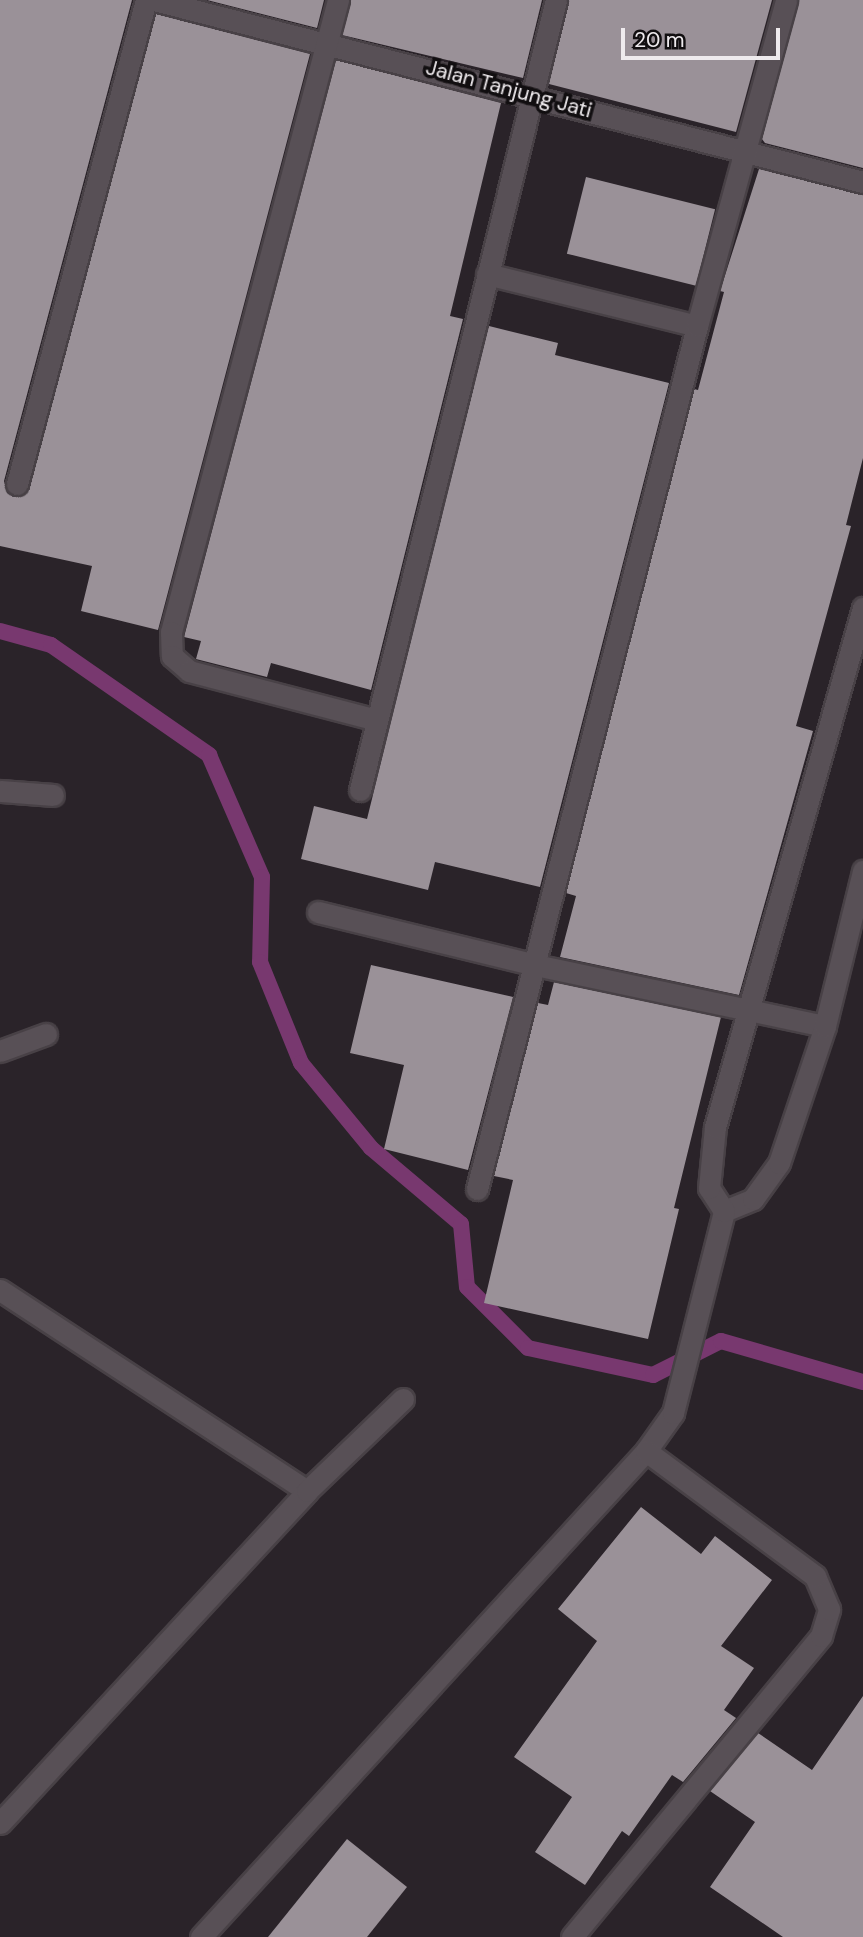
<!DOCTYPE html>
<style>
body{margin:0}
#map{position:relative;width:863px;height:1937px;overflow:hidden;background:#2a2329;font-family:"DM Sans",sans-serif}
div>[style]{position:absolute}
.stream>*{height:16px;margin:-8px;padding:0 8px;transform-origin:8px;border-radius:8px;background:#78386f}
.building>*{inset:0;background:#9a9198;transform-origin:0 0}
.roads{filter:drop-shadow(2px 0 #484146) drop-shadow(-2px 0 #484146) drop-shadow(0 2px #484146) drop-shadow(0 -2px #484146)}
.minor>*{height:21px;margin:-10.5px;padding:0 10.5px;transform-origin:10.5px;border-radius:10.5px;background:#585056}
span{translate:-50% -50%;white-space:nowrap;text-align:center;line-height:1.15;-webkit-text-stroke:7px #110e10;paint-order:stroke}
.street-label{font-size:21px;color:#eeeaed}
.scale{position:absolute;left:621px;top:28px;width:159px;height:32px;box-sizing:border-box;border:4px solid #eeeaed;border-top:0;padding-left:9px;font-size:21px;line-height:24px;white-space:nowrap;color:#eeeaed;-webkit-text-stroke:5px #110e10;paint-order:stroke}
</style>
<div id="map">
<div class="stream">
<i style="left:0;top:631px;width:53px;rotate:15.4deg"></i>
<i style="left:51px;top:645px;width:193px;rotate:34.8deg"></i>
<i style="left:209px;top:755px;width:133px;rotate:66.5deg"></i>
<i style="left:262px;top:877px;width:85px;rotate:91.3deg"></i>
<i style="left:260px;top:962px;width:109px;rotate:67.9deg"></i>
<i style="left:301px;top:1063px;width:110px;rotate:50.5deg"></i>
<i style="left:371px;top:1148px;width:118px;rotate:40.2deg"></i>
<i style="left:461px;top:1224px;width:63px;rotate:84.6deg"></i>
<i style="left:467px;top:1287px;width:86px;rotate:45deg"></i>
<i style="left:528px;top:1348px;width:128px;rotate:12.2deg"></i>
<i style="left:653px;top:1375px;width:76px;rotate:-26.6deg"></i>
<i style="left:721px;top:1341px;width:148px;rotate:16.1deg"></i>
</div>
<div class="building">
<i style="clip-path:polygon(0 0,132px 0,4px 481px,7px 493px,14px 497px,30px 487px,156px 14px,310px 54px,158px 630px,81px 611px,92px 566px,0 546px)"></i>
<i style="clip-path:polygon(207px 0,324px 0,317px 28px)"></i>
<i style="clip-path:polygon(351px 0,542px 0,523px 78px,342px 35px)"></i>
<i style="clip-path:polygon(569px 0,772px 0,736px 132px,549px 84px)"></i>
<i style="clip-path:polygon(799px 0,863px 0,863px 168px,765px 143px,762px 139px)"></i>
<i style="clip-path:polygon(336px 60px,501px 103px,450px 316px,463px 319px,371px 690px,271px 663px,267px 677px,196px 659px,201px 641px,184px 637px)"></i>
<i style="clip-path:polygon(759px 169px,863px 195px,863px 458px,846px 525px,851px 526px,796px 726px,813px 731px,739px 995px,560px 957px,576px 896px,566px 893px,694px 389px,698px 390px,724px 292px,720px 291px)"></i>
<i style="left:586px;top:177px;width:133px;height:79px;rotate:14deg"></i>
<i style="clip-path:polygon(489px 326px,558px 343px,555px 355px,669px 383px,540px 887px,435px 862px,428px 890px,301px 859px,314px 806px,367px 819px)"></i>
<i style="clip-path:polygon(371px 965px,513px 997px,468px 1170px,384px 1149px,404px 1065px,350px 1053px)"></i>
<i style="clip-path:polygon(554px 982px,721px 1017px,674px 1208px,679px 1209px,648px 1339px,484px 1303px,513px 1180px,494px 1176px,538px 1003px,548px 1005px)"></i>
<i style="clip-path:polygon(641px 1507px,701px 1554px,715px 1536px,772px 1580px,721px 1646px,754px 1668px,724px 1710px,736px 1718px,683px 1782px,672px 1775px,629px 1836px,622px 1831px,585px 1885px,535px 1852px,572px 1797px,514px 1757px,597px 1641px,558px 1609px)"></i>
<i style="clip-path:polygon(863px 1696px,863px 1937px,783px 1937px,710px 1887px,755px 1822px,710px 1791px,758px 1733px,812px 1770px)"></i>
<i style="clip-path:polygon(347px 1839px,407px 1887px,367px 1937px,268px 1937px)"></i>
</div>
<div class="roads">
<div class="minor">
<i style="left:154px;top:0;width:732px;rotate:14.4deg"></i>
<i style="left:338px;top:0;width:654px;rotate:104.8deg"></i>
<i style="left:171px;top:632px;width:24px;rotate:88deg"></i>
<i style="left:172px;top:656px;width:23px;rotate:41deg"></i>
<i style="left:189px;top:671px;width:194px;rotate:14.6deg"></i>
<i style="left:487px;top:274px;width:216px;rotate:13.9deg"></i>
<i style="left:17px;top:484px;width:501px;rotate:-75.08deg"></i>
<i style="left:360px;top:790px;width:814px;rotate:-76.07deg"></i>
<i style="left:0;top:791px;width:53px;rotate:4.3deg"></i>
<i style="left:318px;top:912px;width:223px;rotate:13.7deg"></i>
<i style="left:535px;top:965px;width:296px;rotate:11.9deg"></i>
<i style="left:0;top:1051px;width:49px;rotate:-20.3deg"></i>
<i style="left:477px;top:1189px;width:891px;rotate:-75.7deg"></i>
<i style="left:697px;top:326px;width:338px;rotate:-74.7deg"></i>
<i style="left:724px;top:1211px;width:31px;rotate:-22deg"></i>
<i style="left:753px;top:1199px;width:44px;rotate:-54.2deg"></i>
<i style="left:779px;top:1163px;width:145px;rotate:-71.4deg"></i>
<i style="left:825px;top:1026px;width:160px;rotate:-76.2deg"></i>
<i style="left:0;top:1290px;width:367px;rotate:33.2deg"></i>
<i style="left:0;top:1823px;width:452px;rotate:-47.2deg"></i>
<i style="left:307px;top:1491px;width:133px;rotate:-43.8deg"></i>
<i style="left:201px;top:1937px;width:659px;rotate:-47.52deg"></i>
<i style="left:646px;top:1451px;width:47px;rotate:-54.6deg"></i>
<i style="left:673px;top:1413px;width:208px;rotate:-75.8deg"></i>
<i style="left:724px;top:1211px;width:27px;rotate:-123deg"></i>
<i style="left:709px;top:1188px;width:61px;rotate:-84.4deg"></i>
<i style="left:715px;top:1127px;width:540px;rotate:-74.08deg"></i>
<i style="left:572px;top:1937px;width:391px;rotate:-50.4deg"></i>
<i style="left:821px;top:1636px;width:28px;rotate:-73deg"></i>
<i style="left:829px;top:1609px;width:36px;rotate:-113deg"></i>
<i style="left:815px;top:1576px;width:210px;rotate:-143.5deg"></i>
</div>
</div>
<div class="street-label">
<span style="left:509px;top:89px;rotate:15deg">Jalan Tanjung Jati</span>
</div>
<div class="scale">20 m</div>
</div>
